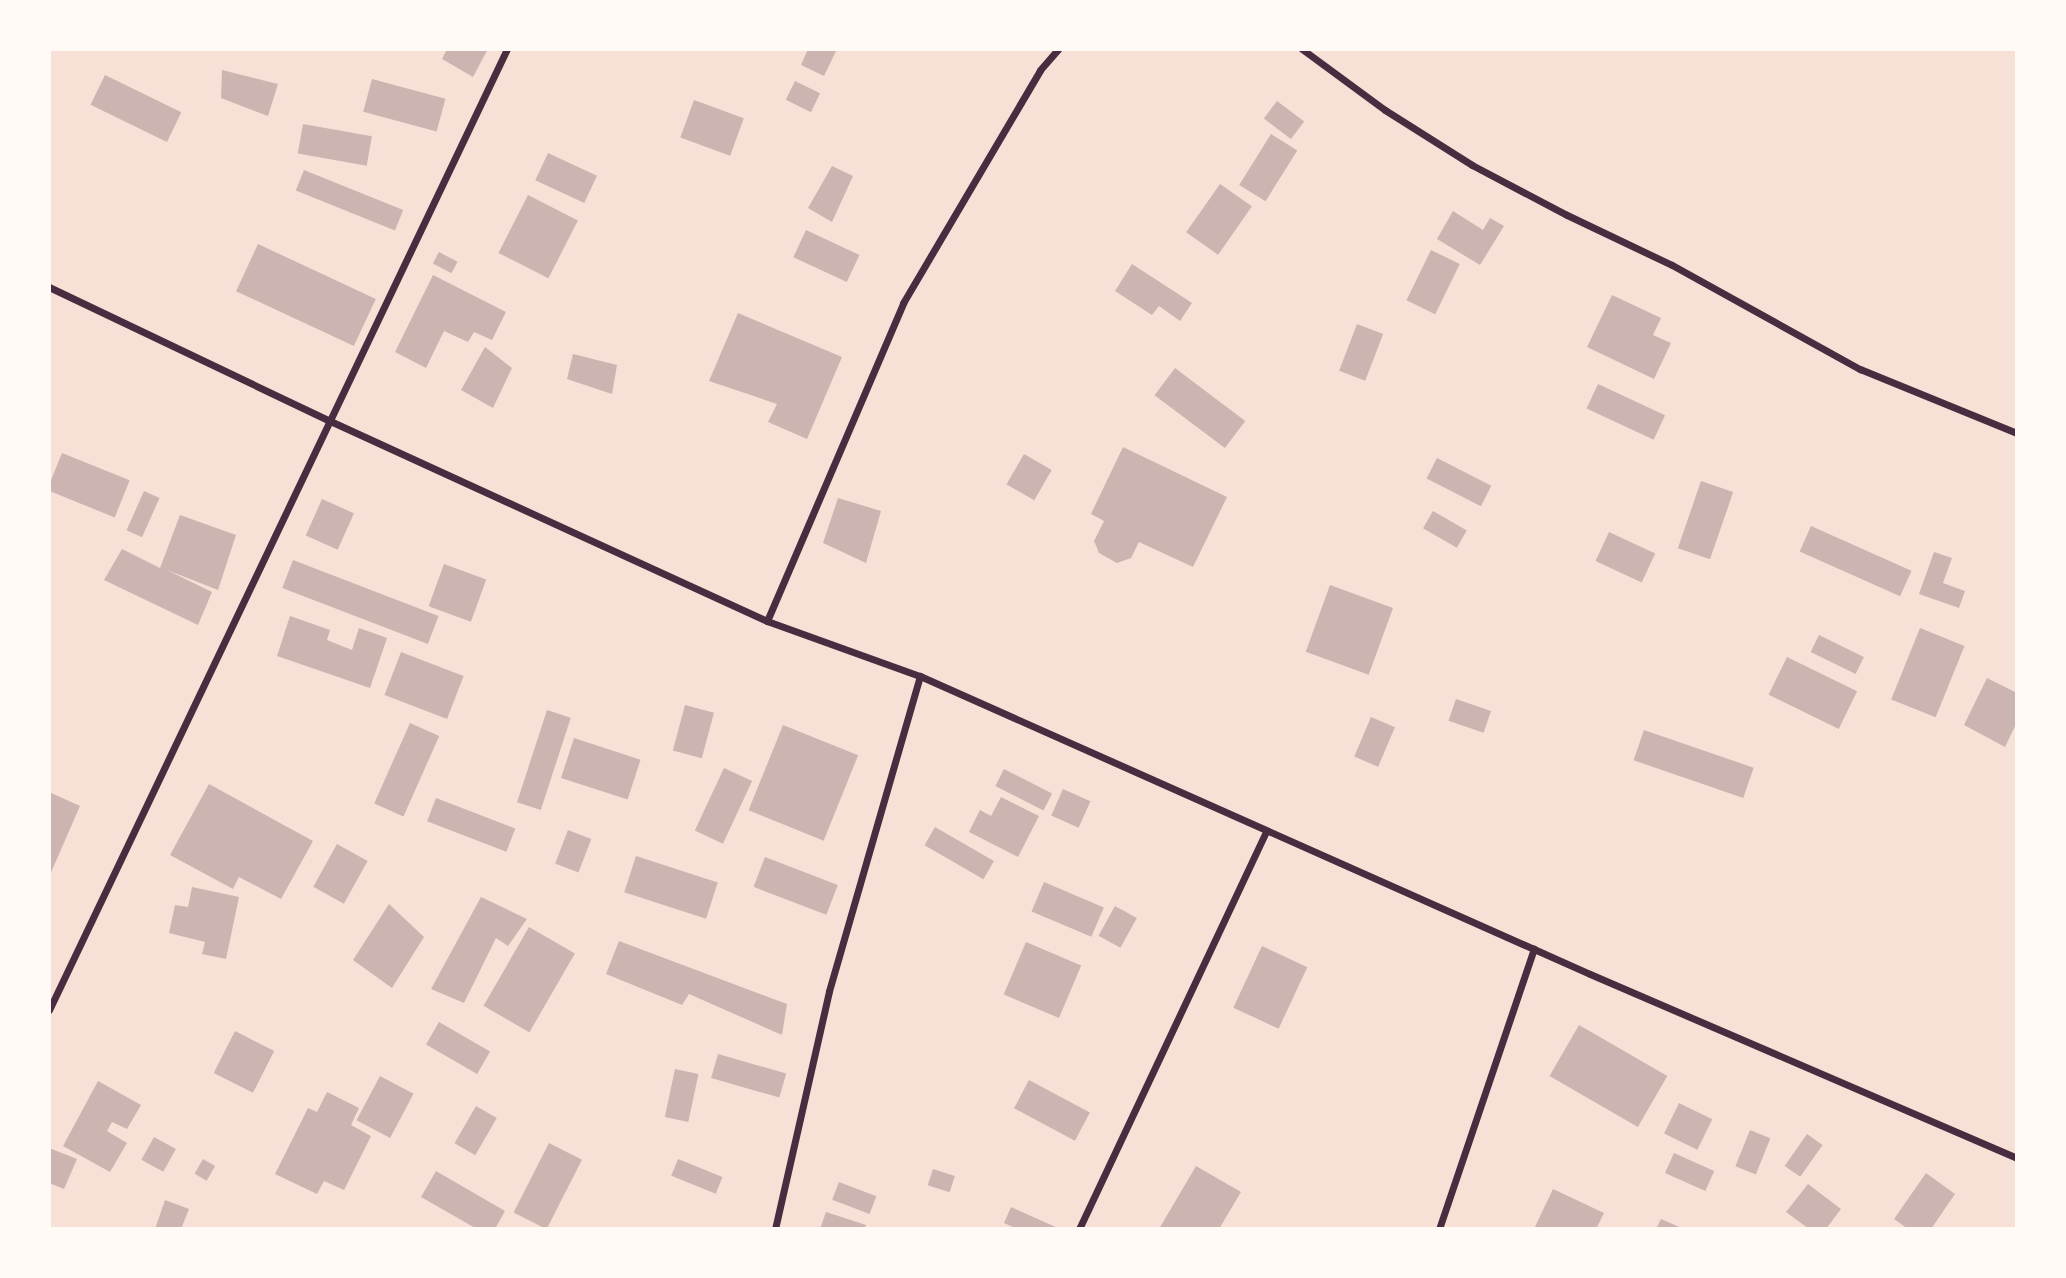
<!DOCTYPE html>
<style>
body{margin:0}
#map{position:relative;width:2066px;height:1278px;overflow:hidden;background:#f7e1d7;font-family:Poppins,sans-serif}
div>[style]{position:absolute}
.building>*{inset:0;background:#ccb4b1;transform-origin:0 0}
.minor>*{height:7px;margin:-3.5px;padding:0 3.5px;transform-origin:3.5px;border-radius:3.5px;background:#4a2c40}
span{translate:-50% -50%;white-space:nowrap;text-align:center;line-height:1.15;-webkit-text-stroke:6px #fffaf5;paint-order:stroke}
.frame{position:absolute;inset:0;border:51px solid #fffaf5;pointer-events:none}
</style>
<div id="map">
<div class="building">
<i style="clip-path:polygon(447px 49px,488px 49px,473px 77px,442px 59px)"></i>
<i style="clip-path:polygon(808px 49px,837px 49px,824px 76px,801px 65px)"></i>
<i style="clip-path:polygon(222px 70px,278px 84px,268px 116px,221px 98px)"></i>
<i style="left:105px;top:75px;width:85px;height:33px;rotate:26deg"></i>
<i style="left:372px;top:79px;width:76px;height:34px;rotate:15deg"></i>
<i style="left:795px;top:81px;width:28px;height:21px;rotate:26deg"></i>
<i style="left:694px;top:100px;width:53px;height:40px;rotate:20deg"></i>
<i style="left:1277px;top:101px;width:34px;height:22px;rotate:37deg"></i>
<i style="left:303px;top:124px;width:70px;height:30px;rotate:10deg"></i>
<i style="left:1271px;top:134px;width:31px;height:60px;rotate:32deg"></i>
<i style="left:548px;top:153px;width:54px;height:30px;rotate:25deg"></i>
<i style="clip-path:polygon(832px 166px,853px 176px,832px 222px,808px 208px)"></i>
<i style="left:304px;top:170px;width:107px;height:22px;rotate:22deg"></i>
<i style="left:1220px;top:184px;width:39px;height:59px;rotate:35deg"></i>
<i style="left:528px;top:195px;width:56px;height:65px;rotate:27deg"></i>
<i style="clip-path:polygon(1453px 211px,1483px 230px,1490px 218px,1504px 226px,1480px 265px,1437px 239px)"></i>
<i style="left:806px;top:230px;width:59px;height:30px;rotate:25deg"></i>
<i style="left:258px;top:244px;width:130px;height:52px;rotate:25deg"></i>
<i style="left:1431px;top:250px;width:32px;height:56px;rotate:26deg"></i>
<i style="left:439px;top:252px;width:21px;height:13px;rotate:28deg"></i>
<i style="clip-path:polygon(1132px 264px,1192px 303px,1180px 321px,1159px 306px,1152px 315px,1115px 291px)"></i>
<i style="clip-path:polygon(433px 275px,506px 312px,492px 340px,474px 332px,468px 342px,444px 331px,426px 368px,395px 352px)"></i>
<i style="clip-path:polygon(1612px 295px,1661px 318px,1653px 335px,1671px 343px,1654px 379px,1587px 347px)"></i>
<i style="clip-path:polygon(738px 313px,842px 357px,807px 439px,768px 422px,777px 404px,709px 381px)"></i>
<i style="left:1357px;top:324px;width:28px;height:50px;rotate:21deg"></i>
<i style="clip-path:polygon(485px 347px,512px 368px,493px 408px,461px 390px)"></i>
<i style="clip-path:polygon(573px 354px,617px 365px,612px 394px,567px 379px)"></i>
<i style="left:1175px;top:368px;width:88px;height:34px;rotate:37deg"></i>
<i style="left:1598px;top:384px;width:74px;height:27px;rotate:25deg"></i>
<i style="clip-path:polygon(1123px 447px,1227px 497px,1193px 567px,1139px 542px,1131px 558px,1117px 563px,1099px 553px,1094px 541px,1104px 521px,1091px 514px)"></i>
<i style="left:62px;top:453px;width:73px;height:40px;rotate:22deg"></i>
<i style="left:1024px;top:454px;width:32px;height:35px;rotate:30deg"></i>
<i style="left:1437px;top:458px;width:61px;height:23px;rotate:27deg"></i>
<i style="left:1701px;top:481px;width:34px;height:71px;rotate:19deg"></i>
<i style="left:144px;top:491px;width:17px;height:43px;rotate:24deg"></i>
<i style="clip-path:polygon(838px 498px,881px 511px,866px 563px,823px 543px)"></i>
<i style="left:322px;top:499px;width:35px;height:40px;rotate:24deg"></i>
<i style="left:1433px;top:511px;width:39px;height:20px;rotate:30deg"></i>
<i style="clip-path:polygon(180px 515px,236px 535px,218px 590px,167px 570px,212px 592px,198px 625px,104px 580px,122px 549px,160px 568px)"></i>
<i style="left:1811px;top:526px;width:110px;height:28px;rotate:24deg"></i>
<i style="left:1609px;top:532px;width:51px;height:32px;rotate:25deg"></i>
<i style="clip-path:polygon(1934px 552px,1952px 558px,1943px 583px,1965px 591px,1959px 608px,1919px 594px)"></i>
<i style="left:293px;top:560px;width:156px;height:30px;rotate:21deg"></i>
<i style="left:444px;top:564px;width:45px;height:45px;rotate:20deg"></i>
<i style="left:1330px;top:585px;width:67px;height:71px;rotate:20deg"></i>
<i style="clip-path:polygon(290px 616px,330px 630px,327px 640px,352px 650px,359px 628px,387px 638px,370px 688px,277px 656px)"></i>
<i style="left:1920px;top:628px;width:48px;height:77px;rotate:22deg"></i>
<i style="left:1819px;top:635px;width:50px;height:19px;rotate:26deg"></i>
<i style="left:401px;top:652px;width:67px;height:46px;rotate:21deg"></i>
<i style="left:1787px;top:657px;width:78px;height:42px;rotate:26deg"></i>
<i style="clip-path:polygon(1987px 678px,2017px 693px,2017px 722px,2005px 747px,1964px 725px)"></i>
<i style="left:1456px;top:699px;width:37px;height:23px;rotate:19deg"></i>
<i style="left:685px;top:705px;width:30px;height:47px;rotate:15deg"></i>
<i style="left:547px;top:710px;width:25px;height:97px;rotate:18deg"></i>
<i style="left:1371px;top:717px;width:26px;height:43px;rotate:23deg"></i>
<i style="left:410px;top:723px;width:32px;height:88px;rotate:24deg"></i>
<i style="left:783px;top:725px;width:81px;height:92px;rotate:22deg"></i>
<i style="left:1644px;top:730px;width:116px;height:32px;rotate:19deg"></i>
<i style="left:574px;top:738px;width:70px;height:42px;rotate:18deg"></i>
<i style="left:724px;top:768px;width:31px;height:69px;rotate:25deg"></i>
<i style="left:1004px;top:769px;width:54px;height:19px;rotate:27deg"></i>
<i style="clip-path:polygon(209px 784px,313px 841px,281px 899px,239px 877px,233px 889px,170px 855px)"></i>
<i style="left:1063px;top:789px;width:30px;height:29px;rotate:24deg"></i>
<i style="clip-path:polygon(49px 792px,80px 806px,49px 877px)"></i>
<i style="clip-path:polygon(1001px 797px,1039px 816px,1018px 857px,969px 832px,980px 810px,991px 816px)"></i>
<i style="left:436px;top:798px;width:85px;height:25px;rotate:21deg"></i>
<i style="left:935px;top:827px;width:68px;height:21px;rotate:30deg"></i>
<i style="left:568px;top:830px;width:25px;height:36px;rotate:21deg"></i>
<i style="left:337px;top:844px;width:35px;height:49px;rotate:29deg"></i>
<i style="left:636px;top:856px;width:86px;height:38px;rotate:18deg"></i>
<i style="left:765px;top:857px;width:78px;height:32px;rotate:21deg"></i>
<i style="left:1044px;top:882px;width:65px;height:32px;rotate:23deg"></i>
<i style="clip-path:polygon(192px 887px,239px 897px,226px 959px,202px 954px,205px 942px,169px 933px,175px 905px,188px 907px)"></i>
<i style="clip-path:polygon(481px 897px,527px 919px,508px 946px,496px 938px,464px 1003px,431px 989px)"></i>
<i style="clip-path:polygon(389px 904px,424px 937px,392px 988px,353px 960px)"></i>
<i style="left:1115px;top:906px;width:25px;height:34px;rotate:29deg"></i>
<i style="left:529px;top:927px;width:53px;height:91px;rotate:30deg"></i>
<i style="clip-path:polygon(619px 941px,787px 1004px,782px 1035px,689px 994px,682px 1005px,606px 974px)"></i>
<i style="left:1026px;top:942px;width:60px;height:57px;rotate:23deg"></i>
<i style="left:1262px;top:946px;width:50px;height:68px;rotate:25deg"></i>
<i style="left:439px;top:1022px;width:59px;height:26px;rotate:30deg"></i>
<i style="left:1579px;top:1025px;width:102px;height:59px;rotate:30deg"></i>
<i style="left:235px;top:1031px;width:44px;height:47px;rotate:27deg"></i>
<i style="left:718px;top:1054px;width:71px;height:25px;rotate:16deg"></i>
<i style="left:675px;top:1069px;width:24px;height:49px;rotate:12deg"></i>
<i style="left:380px;top:1076px;width:38px;height:50px;rotate:28deg"></i>
<i style="left:1029px;top:1080px;width:69px;height:32px;rotate:28deg"></i>
<i style="clip-path:polygon(98px 1081px,141px 1105px,127px 1129px,112px 1122px,107px 1131px,127px 1143px,110px 1172px,63px 1146px)"></i>
<i style="clip-path:polygon(327px 1092px,359px 1108px,351px 1125px,371px 1136px,344px 1190px,324px 1181px,317px 1194px,275px 1174px,308px 1108px,317px 1112px)"></i>
<i style="left:1679px;top:1103px;width:37px;height:34px;rotate:26deg"></i>
<i style="left:476px;top:1106px;width:24px;height:43px;rotate:30deg"></i>
<i style="left:1750px;top:1130px;width:22px;height:39px;rotate:22deg"></i>
<i style="left:1807px;top:1134px;width:19px;height:39px;rotate:35deg"></i>
<i style="left:154px;top:1137px;width:25px;height:26px;rotate:29deg"></i>
<i style="left:549px;top:1143px;width:37px;height:78px;rotate:27deg"></i>
<i style="clip-path:polygon(49px 1148px,77px 1159px,64px 1189px,49px 1183px)"></i>
<i style="left:1674px;top:1153px;width:44px;height:22px;rotate:24deg"></i>
<i style="left:203px;top:1159px;width:14px;height:17px;rotate:30deg"></i>
<i style="left:678px;top:1159px;width:48px;height:18px;rotate:22deg"></i>
<i style="clip-path:polygon(1196px 1166px,1241px 1192px,1219px 1229px,1159px 1229px)"></i>
<i style="left:933px;top:1169px;width:23px;height:17px;rotate:18deg"></i>
<i style="clip-path:polygon(436px 1171px,505px 1211px,495px 1229px,477px 1229px,421px 1197px)"></i>
<i style="clip-path:polygon(1926px 1173px,1955px 1194px,1931px 1229px,1908px 1229px,1894px 1219px)"></i>
<i style="left:839px;top:1182px;width:40px;height:19px;rotate:21deg"></i>
<i style="clip-path:polygon(1808px 1184px,1841px 1209px,1826px 1229px,1809px 1229px,1786px 1212px)"></i>
<i style="clip-path:polygon(1553px 1189px,1604px 1213px,1596px 1229px,1534px 1229px)"></i>
<i style="clip-path:polygon(165px 1200px,189px 1209px,181px 1229px,155px 1229px)"></i>
<i style="clip-path:polygon(1011px 1207px,1060px 1229px,1017px 1229px,1004px 1223px)"></i>
<i style="clip-path:polygon(826px 1212px,866px 1225px,865px 1229px,820px 1229px)"></i>
<i style="clip-path:polygon(1661px 1219px,1684px 1229px,1656px 1229px)"></i>
</div>
<div class="minor">
<i style="left:1302px;top:49px;width:103px;rotate:36.3deg"></i>
<i style="left:1385px;top:110px;width:103px;rotate:32.3deg"></i>
<i style="left:1472px;top:165px;width:107px;rotate:27.8deg"></i>
<i style="left:1567px;top:215px;width:116px;rotate:25.5deg"></i>
<i style="left:1672px;top:265px;width:215px;rotate:29deg"></i>
<i style="left:1860px;top:369px;width:170px;rotate:22.2deg"></i>
<i style="left:49px;top:287px;width:309px;rotate:25.5deg"></i>
<i style="left:328px;top:420px;width:483px;rotate:24.6deg"></i>
<i style="left:767px;top:621px;width:163px;rotate:19.8deg"></i>
<i style="left:920px;top:676px;width:733px;rotate:23.98deg"></i>
<i style="left:1590px;top:974px;width:465px;rotate:23.3deg"></i>
<i style="left:767px;top:621px;width:346px;rotate:-66.8deg"></i>
<i style="left:903px;top:303px;width:270px;rotate:-59.5deg"></i>
<i style="left:1040px;top:70px;width:28px;rotate:-49deg"></i>
<i style="left:49px;top:1010px;width:1065px;rotate:-64.52deg"></i>
<i style="left:775px;top:1229px;width:244px;rotate:-77.2deg"></i>
<i style="left:829px;top:991px;width:328px;rotate:-73.9deg"></i>
<i style="left:1079px;top:1229px;width:440px;rotate:-64.8deg"></i>
<i style="left:1439px;top:1229px;width:296px;rotate:-71.3deg"></i>
</div>
<div class="frame"></div>
</div>
